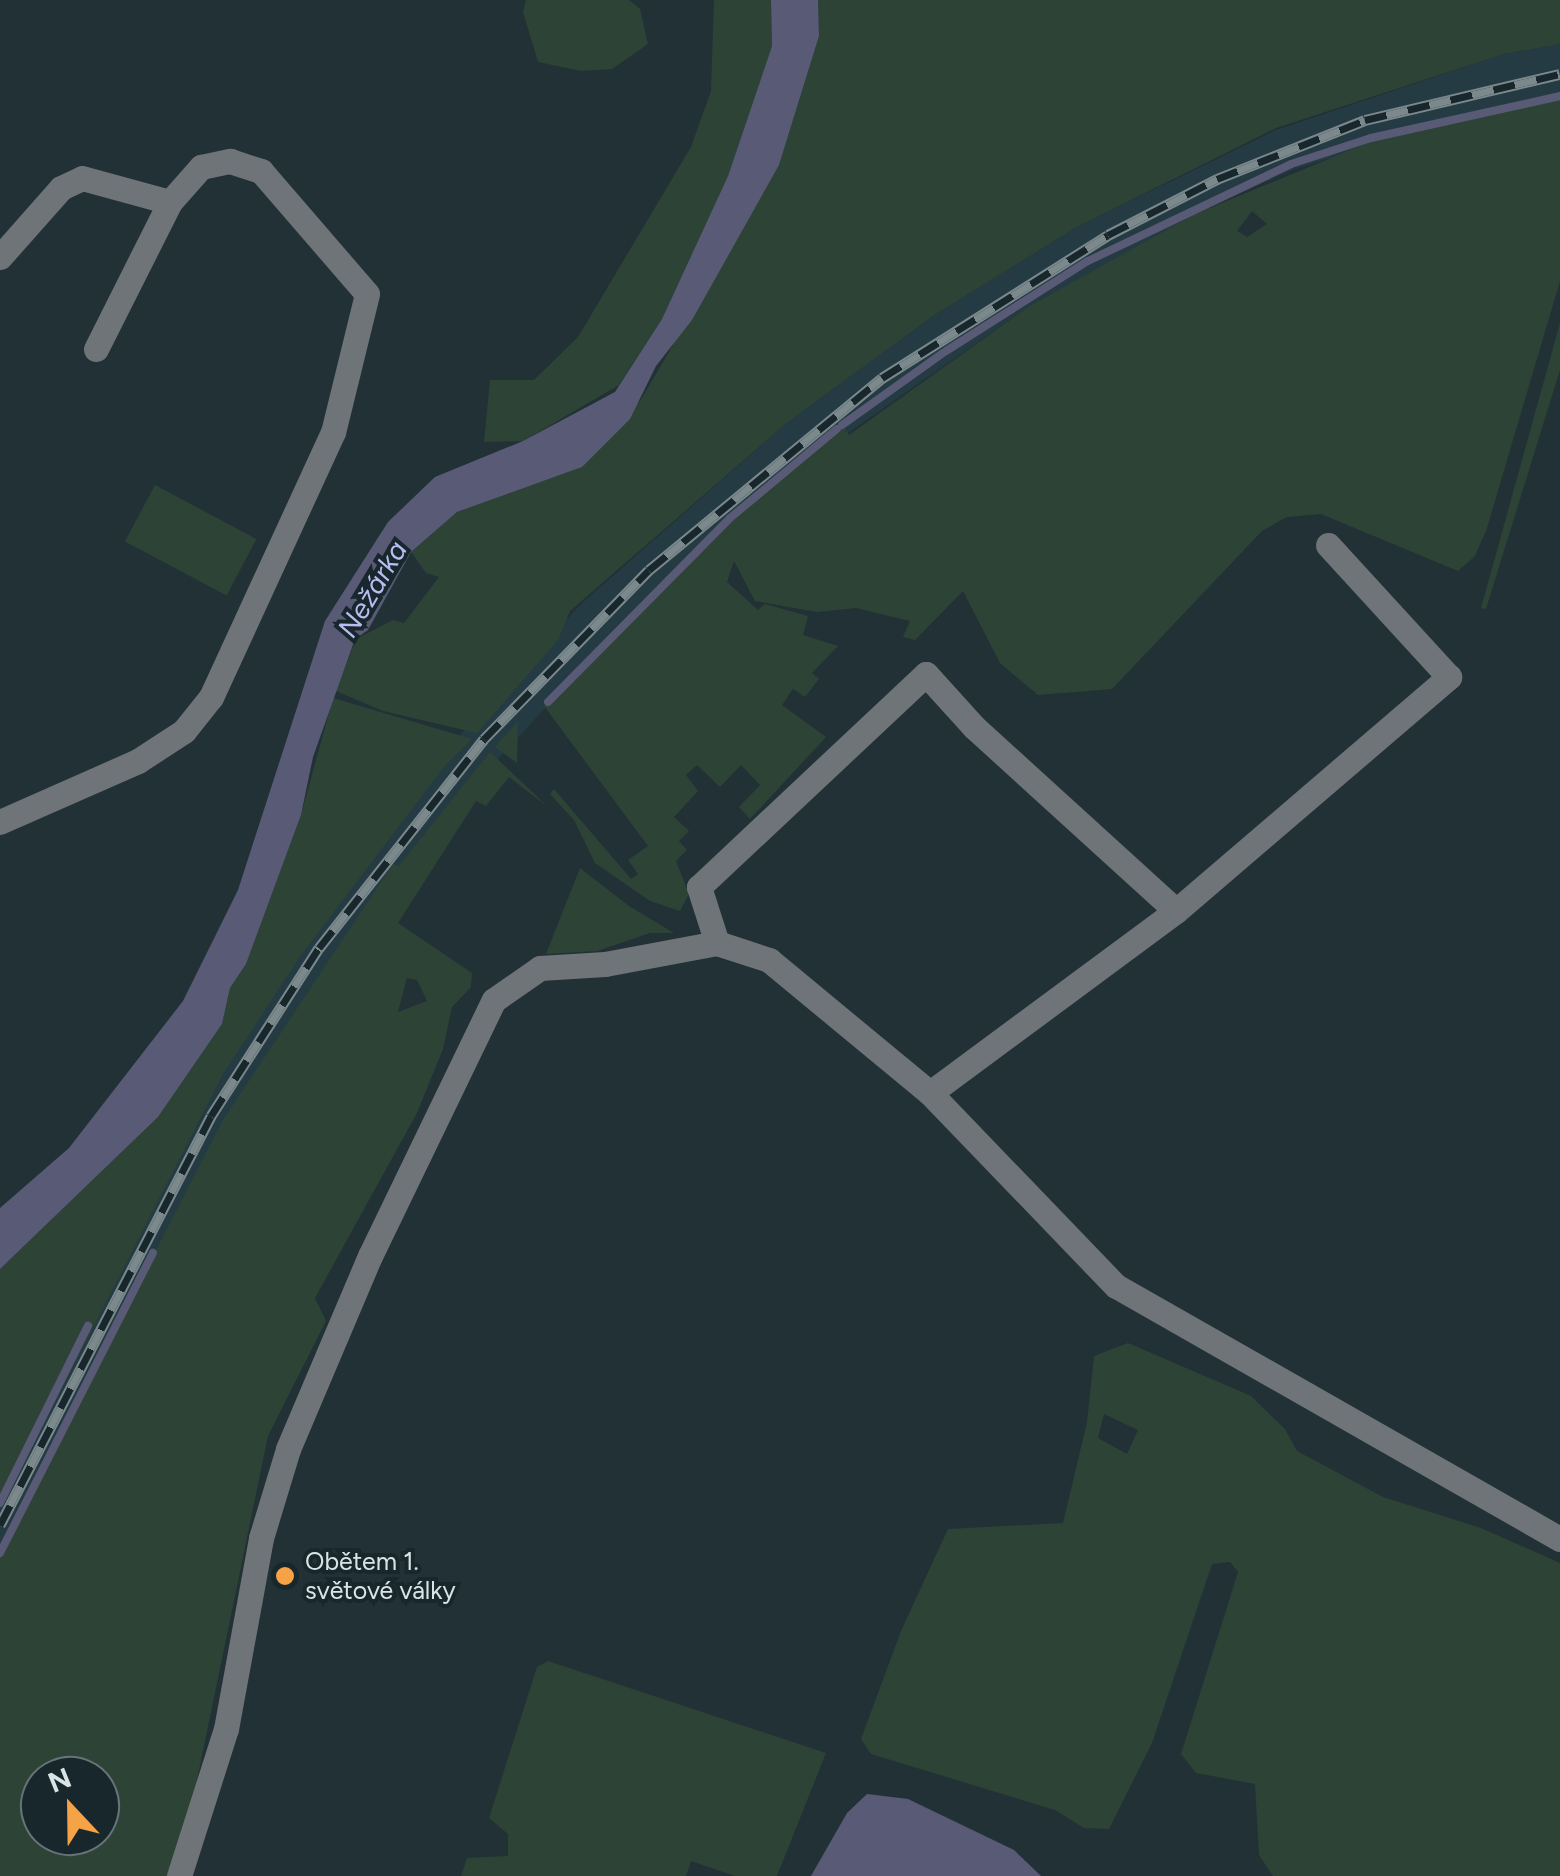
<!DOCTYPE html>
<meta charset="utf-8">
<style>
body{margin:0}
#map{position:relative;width:1560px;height:1876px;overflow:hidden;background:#223136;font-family:Figtree,sans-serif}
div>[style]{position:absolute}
.built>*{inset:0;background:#243b43}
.green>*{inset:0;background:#2d4336;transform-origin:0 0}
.water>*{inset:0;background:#595b76}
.stream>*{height:8px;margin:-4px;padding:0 4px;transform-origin:4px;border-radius:4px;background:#595b76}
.minor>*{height:25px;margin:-12.5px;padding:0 12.5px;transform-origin:12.5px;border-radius:12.5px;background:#6f7479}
.rail>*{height:11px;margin-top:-5.5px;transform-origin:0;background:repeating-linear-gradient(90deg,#18272c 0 22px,#7b888c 0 44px);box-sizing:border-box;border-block:2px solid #7b888c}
.dots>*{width:28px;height:28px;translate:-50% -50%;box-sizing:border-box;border:5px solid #18272c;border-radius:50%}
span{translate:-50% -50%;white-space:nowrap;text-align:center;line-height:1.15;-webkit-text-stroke:8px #18272c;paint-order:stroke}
.poi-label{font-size:25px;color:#dae4e7}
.left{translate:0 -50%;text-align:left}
.water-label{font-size:28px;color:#b8bcf0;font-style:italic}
.north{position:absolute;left:20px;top:1756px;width:100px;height:100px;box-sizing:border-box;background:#18272c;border:2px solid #667377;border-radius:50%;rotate:338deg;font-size:28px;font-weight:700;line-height:40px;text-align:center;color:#dae4e7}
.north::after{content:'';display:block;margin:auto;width:35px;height:45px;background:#f5a346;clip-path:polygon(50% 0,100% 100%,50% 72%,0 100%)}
</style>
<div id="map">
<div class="built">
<i style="clip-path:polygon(1560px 44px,1560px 97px,1463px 116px,1292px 170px,1193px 215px,1028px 307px,815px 456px,612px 636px,459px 801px,0 1574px,0 1476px,192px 1105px,425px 773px,581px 604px,788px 422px,933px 316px,1075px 228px,1276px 130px,1504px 54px)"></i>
</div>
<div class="green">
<i style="clip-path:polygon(526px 0,629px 0,640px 9px,648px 44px,612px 69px,581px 71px,538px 62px,523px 12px)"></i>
<i style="clip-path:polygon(714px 0,771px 0,772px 46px,728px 176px,662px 319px,619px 385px,523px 441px,484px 442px,490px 380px,534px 380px,578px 337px,691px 147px,711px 91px)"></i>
<i style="clip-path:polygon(818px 0,1560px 0,1560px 44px,1504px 54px,1276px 128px,1075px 228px,933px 316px,788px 422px,570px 611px,558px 640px,477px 733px,383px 711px,336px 691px,356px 639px,393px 620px,404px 623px,439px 577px,426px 573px,411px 552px,457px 512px,582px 467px,640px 401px,779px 165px,819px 36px)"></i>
<i style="clip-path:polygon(evenodd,1560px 97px,1560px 281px,1487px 528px,1475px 556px,1458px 571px,1321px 514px,1287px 517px,1262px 531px,1112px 689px,1038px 695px,1000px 663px,963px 591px,915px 640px,903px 637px,910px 621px,856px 608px,817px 612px,755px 601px,734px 561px,727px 582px,758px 610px,765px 604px,808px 616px,803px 635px,838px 646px,812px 673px,819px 679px,805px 697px,793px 689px,782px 705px,826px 737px,750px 819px,739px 807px,760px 785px,741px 765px,720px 787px,697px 765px,686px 775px,698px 791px,674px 817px,689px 831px,679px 841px,687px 850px,676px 861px,689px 894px,680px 911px,650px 901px,595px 863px,574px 820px,550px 794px,554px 789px,631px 879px,638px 874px,628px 860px,648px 846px,544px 706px,656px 588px,807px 452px,842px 425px,849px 435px,1028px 307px,1193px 215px,1372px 141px,1560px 97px,1252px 211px,1267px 224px,1247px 237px,1237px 231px,1252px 211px)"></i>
<i style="clip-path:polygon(1560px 323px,1560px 370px,1486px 609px,1481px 608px)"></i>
<i style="left:155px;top:485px;width:115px;height:64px;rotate:28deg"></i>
<i style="clip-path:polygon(333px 698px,472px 739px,443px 768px,299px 958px,223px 1074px,0 1509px,0 1269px,158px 1117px,222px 1024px,230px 988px,246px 964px,301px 815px)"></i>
<i style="clip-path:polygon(518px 721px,517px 763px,495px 747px)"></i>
<i style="clip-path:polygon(evenodd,490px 752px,548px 807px,509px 777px,486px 806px,476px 801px,398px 923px,472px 973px,471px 987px,452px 1007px,443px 1049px,417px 1113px,315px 1298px,326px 1321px,268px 1436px,185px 1838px,167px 1876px,0 1876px,0 1553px,223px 1120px,393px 864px,399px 866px,490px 752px,407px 978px,417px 980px,427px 1001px,398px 1012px,407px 978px,490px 752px,40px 1776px,100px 1776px,100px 1836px,40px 1836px,40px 1776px)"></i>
<i style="clip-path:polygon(580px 868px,629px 906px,674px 933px,650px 933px,597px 951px,546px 954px)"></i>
<i style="clip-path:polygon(evenodd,1128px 1343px,1251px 1396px,1285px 1429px,1297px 1451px,1383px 1497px,1481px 1528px,1560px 1563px,1560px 1876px,1273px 1876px,1259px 1855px,1255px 1784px,1196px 1773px,1181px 1754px,1238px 1572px,1230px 1562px,1212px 1564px,1152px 1743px,1109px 1829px,1084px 1828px,1055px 1810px,871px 1754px,861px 1739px,901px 1631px,948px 1529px,1063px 1523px,1087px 1422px,1094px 1356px,1128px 1343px,1104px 1414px,1138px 1430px,1127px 1454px,1098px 1438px,1104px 1414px)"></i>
<i style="clip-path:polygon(548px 1661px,826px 1753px,777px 1876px,735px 1876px,691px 1861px,686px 1876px,461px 1876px,467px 1858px,508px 1856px,508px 1834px,489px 1818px,537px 1667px)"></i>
</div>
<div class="water">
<i style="clip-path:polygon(771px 0,818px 0,819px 36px,779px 165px,692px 320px,656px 366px,630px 419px,582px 467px,457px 512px,411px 552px,368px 630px,355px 639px,313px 757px,301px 815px,246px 964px,230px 988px,222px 1024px,158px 1117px,0 1269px,0 1208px,69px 1148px,183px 1001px,238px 890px,325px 621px,388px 522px,435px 477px,523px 441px,615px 392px,662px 319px,728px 176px,772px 46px)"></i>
<i style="clip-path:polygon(867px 1794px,908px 1799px,1014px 1850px,1041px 1876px,811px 1876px,847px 1813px)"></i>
</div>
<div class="stream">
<i style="left:946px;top:351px;width:168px;rotate:-32.4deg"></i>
<i style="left:1088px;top:261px;width:225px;rotate:-25.5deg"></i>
<i style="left:1291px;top:164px;width:84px;rotate:-18deg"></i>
<i style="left:1371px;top:138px;width:194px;rotate:-12.5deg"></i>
<i style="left:842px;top:425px;width:124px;rotate:-35.5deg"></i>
<i style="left:548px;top:702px;width:259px;rotate:-45.3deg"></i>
<i style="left:730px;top:518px;width:139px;rotate:-39.8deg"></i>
<i style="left:0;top:1503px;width:198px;rotate:-63.6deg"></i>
<i style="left:0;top:1553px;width:337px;rotate:-63deg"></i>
</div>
<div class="minor">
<i style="left:0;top:257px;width:92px;rotate:-48.5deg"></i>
<i style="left:61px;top:188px;width:23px;rotate:-25deg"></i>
<i style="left:82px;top:178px;width:91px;rotate:15.3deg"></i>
<i style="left:170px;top:202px;width:47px;rotate:-48.5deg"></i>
<i style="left:201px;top:167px;width:30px;rotate:-12deg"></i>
<i style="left:230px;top:161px;width:33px;rotate:18deg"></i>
<i style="left:261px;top:171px;width:162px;rotate:49.2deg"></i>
<i style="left:367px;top:294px;width:142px;rotate:103.8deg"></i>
<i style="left:333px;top:432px;width:292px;rotate:114.7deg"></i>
<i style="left:211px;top:697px;width:43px;rotate:128.5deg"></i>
<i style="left:184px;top:731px;width:55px;rotate:146.9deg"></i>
<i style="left:138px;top:761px;width:151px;rotate:156.2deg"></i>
<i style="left:96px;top:349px;width:165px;rotate:-63.3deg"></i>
<i style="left:1176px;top:911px;width:360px;rotate:-40.6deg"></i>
<i style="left:1449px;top:677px;width:179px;rotate:-132.5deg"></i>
<i style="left:717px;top:943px;width:59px;rotate:-107.8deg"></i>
<i style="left:699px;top:887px;width:311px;rotate:-43.2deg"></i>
<i style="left:926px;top:674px;width:72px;rotate:47.8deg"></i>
<i style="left:974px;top:727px;width:273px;rotate:42.3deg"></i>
<i style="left:1176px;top:911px;width:306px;rotate:143.5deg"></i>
<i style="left:179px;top:1876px;width:154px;rotate:-72.3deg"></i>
<i style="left:226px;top:1729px;width:194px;rotate:-79.6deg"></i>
<i style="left:261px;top:1538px;width:93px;rotate:-73.1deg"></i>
<i style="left:288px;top:1449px;width:210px;rotate:-67deg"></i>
<i style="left:370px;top:1256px;width:284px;rotate:-64.2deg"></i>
<i style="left:494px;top:1000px;width:56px;rotate:-34.8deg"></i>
<i style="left:540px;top:968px;width:65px;rotate:-3.5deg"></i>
<i style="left:605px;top:964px;width:114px;rotate:-10.6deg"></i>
<i style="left:717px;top:943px;width:55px;rotate:18.1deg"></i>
<i style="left:769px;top:960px;width:209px;rotate:39.6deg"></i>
<i style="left:930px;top:1093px;width:268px;rotate:46.1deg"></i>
<i style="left:1116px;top:1286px;width:511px;rotate:29.68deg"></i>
</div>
<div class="rail">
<i style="left:0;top:1525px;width:460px;rotate:-62.7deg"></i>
<i style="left:211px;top:1116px;width:200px;rotate:-57.3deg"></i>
<i style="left:319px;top:948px;width:266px;rotate:-51.7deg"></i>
<i style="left:484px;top:739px;width:236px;rotate:-45.7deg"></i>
<i style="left:649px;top:570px;width:302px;rotate:-39.5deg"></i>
<i style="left:882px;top:378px;width:267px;rotate:-32.3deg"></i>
<i style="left:1108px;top:235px;width:123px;rotate:-27.2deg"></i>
<i style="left:1217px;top:179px;width:159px;rotate:-21.7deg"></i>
<i style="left:1365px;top:120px;width:200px;rotate:-13.3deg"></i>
</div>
<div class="dots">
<i style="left:285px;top:1576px;background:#f5a346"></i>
</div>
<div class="poi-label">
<span class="left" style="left:305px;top:1576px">Obětem 1.<br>světové války</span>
</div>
<div class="water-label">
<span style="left:372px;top:589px;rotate:-59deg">Nežárka</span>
</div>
<div class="north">N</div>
</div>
